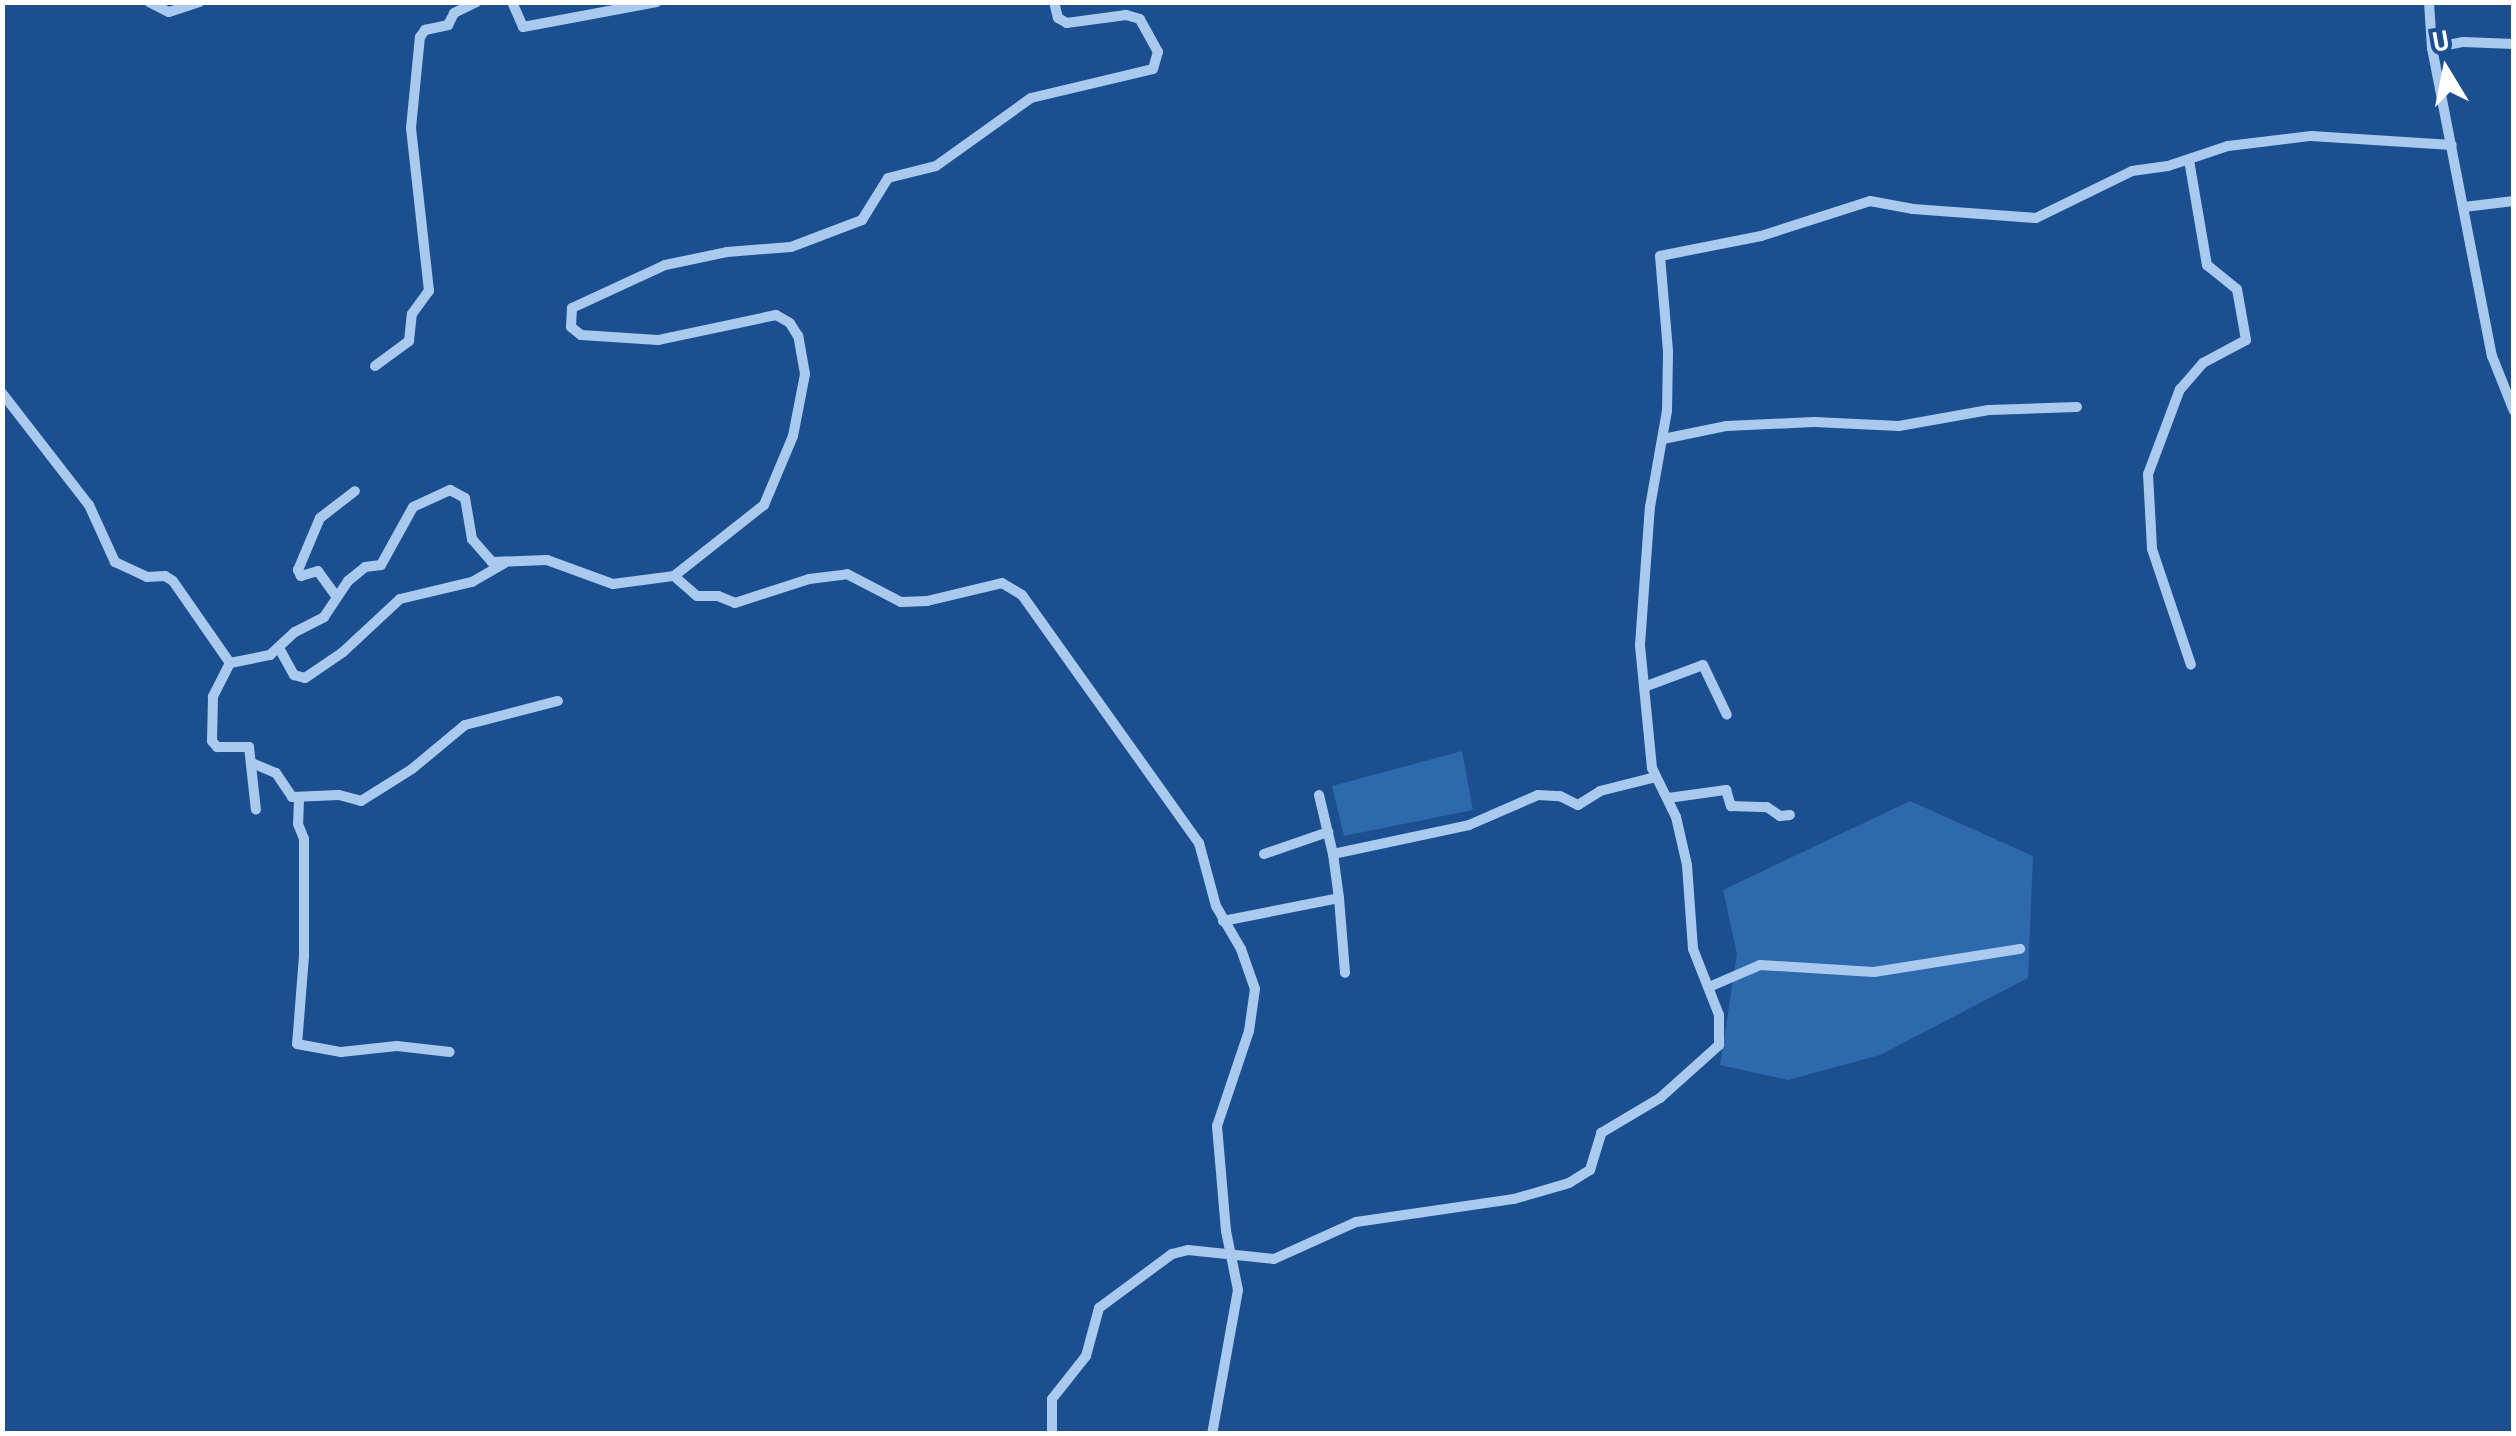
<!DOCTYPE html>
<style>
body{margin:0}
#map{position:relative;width:2516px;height:1436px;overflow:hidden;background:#1b4f8f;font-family:"Archivo Narrow",sans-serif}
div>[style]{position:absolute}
.green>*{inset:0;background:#2e69ad}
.street>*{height:10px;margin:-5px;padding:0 5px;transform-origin:5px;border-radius:5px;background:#a9c9ee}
span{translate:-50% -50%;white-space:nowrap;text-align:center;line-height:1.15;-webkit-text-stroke:8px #1b4f8f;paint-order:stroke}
.frame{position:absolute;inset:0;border:5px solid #fff;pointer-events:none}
.north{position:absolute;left:2396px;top:20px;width:100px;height:100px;-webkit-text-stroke:8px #1b4f8f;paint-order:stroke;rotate:350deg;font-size:28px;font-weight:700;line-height:40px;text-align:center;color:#fff}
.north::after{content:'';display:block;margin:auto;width:35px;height:45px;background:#fff;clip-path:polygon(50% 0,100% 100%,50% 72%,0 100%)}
</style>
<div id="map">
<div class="green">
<i style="clip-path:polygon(1462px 751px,1473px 810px,1344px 836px,1332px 786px)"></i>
<i style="clip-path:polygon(1910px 801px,2033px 856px,2028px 978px,1880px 1055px,1788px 1080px,1720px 1065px,1737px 954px,1723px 890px)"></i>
</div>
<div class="street">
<i style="left:149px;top:2px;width:22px;rotate:27deg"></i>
<i style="left:169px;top:12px;width:32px;rotate:-18deg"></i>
<i style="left:512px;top:2px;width:27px;rotate:66deg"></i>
<i style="left:523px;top:27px;width:136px;rotate:-10.6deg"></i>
<i style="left:2429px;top:2px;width:46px;rotate:86.3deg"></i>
<i style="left:2432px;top:48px;width:314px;rotate:79deg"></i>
<i style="left:2492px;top:356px;width:59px;rotate:68.2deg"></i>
<i style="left:2432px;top:48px;width:32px;rotate:-11deg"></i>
<i style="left:2463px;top:42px;width:51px;rotate:2.2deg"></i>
<i style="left:2189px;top:160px;width:107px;rotate:80.3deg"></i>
<i style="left:2207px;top:265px;width:38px;rotate:39deg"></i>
<i style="left:2237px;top:289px;width:52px;rotate:80deg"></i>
<i style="left:2246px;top:340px;width:49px;rotate:151.9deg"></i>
<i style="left:2203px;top:363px;width:35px;rotate:131deg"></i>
<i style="left:2180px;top:389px;width:91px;rotate:110.6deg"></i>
<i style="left:2148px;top:474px;width:75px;rotate:86.9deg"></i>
<i style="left:2152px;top:549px;width:122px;rotate:71.4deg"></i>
<i style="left:2464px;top:207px;width:50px;rotate:-6.8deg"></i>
<i style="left:375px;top:366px;width:42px;rotate:-36.3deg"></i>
<i style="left:409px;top:341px;width:27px;rotate:-84deg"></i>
<i style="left:412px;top:314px;width:29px;rotate:-54deg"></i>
<i style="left:429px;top:291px;width:164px;rotate:-96.3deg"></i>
<i style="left:411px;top:128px;width:91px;rotate:-84.4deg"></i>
<i style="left:420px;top:37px;width:9px;rotate:-54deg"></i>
<i style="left:425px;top:30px;width:24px;rotate:-12deg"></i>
<i style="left:448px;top:25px;width:13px;rotate:-63deg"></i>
<i style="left:454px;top:13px;width:25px;rotate:-26deg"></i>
<i style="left:2px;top:393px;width:142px;rotate:52.2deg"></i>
<i style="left:89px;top:505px;width:63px;rotate:65.5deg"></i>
<i style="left:115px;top:562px;width:35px;rotate:25deg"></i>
<i style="left:147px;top:577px;width:18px;rotate:-3deg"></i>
<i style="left:165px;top:576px;width:9px;rotate:32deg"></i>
<i style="left:173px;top:581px;width:100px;rotate:55.2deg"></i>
<i style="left:230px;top:663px;width:41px;rotate:-11.3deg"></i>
<i style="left:270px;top:655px;width:34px;rotate:-43deg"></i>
<i style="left:295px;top:632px;width:33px;rotate:-27deg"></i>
<i style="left:324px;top:617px;width:43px;rotate:-56.3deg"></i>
<i style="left:348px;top:581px;width:22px;rotate:-39deg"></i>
<i style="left:365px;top:567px;width:16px;rotate:-7deg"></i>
<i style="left:381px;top:565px;width:66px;rotate:-61.1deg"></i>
<i style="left:413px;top:507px;width:41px;rotate:-24.7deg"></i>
<i style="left:450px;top:490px;width:17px;rotate:28deg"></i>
<i style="left:465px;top:498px;width:42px;rotate:80.3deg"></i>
<i style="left:472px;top:539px;width:30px;rotate:49deg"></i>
<i style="left:492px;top:562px;width:55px;rotate:-2.1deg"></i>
<i style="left:547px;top:560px;width:70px;rotate:20deg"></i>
<i style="left:613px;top:584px;width:62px;rotate:-7.5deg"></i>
<i style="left:674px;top:576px;width:30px;rotate:41deg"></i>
<i style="left:697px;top:596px;width:21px"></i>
<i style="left:718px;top:596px;width:18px;rotate:22deg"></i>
<i style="left:735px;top:603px;width:78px;rotate:-18deg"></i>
<i style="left:809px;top:579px;width:38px;rotate:-7deg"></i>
<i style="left:847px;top:574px;width:61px;rotate:27.4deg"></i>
<i style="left:901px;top:602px;width:26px;rotate:-2deg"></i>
<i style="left:927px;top:601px;width:77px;rotate:-13.5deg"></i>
<i style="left:1002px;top:583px;width:23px;rotate:31deg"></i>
<i style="left:1022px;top:595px;width:305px;rotate:54.5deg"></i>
<i style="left:1199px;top:843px;width:65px;rotate:74.9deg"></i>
<i style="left:1216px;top:906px;width:50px;rotate:59.8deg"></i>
<i style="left:1241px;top:949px;width:42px;rotate:70.7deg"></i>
<i style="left:1255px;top:989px;width:42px;rotate:98.1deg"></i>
<i style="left:1249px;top:1031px;width:100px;rotate:108.6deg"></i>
<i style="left:1217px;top:1126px;width:105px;rotate:85.1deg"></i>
<i style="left:1226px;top:1231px;width:60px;rotate:78.5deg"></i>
<i style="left:1238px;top:1290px;width:146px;rotate:100.2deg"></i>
<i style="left:1663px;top:439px;width:64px;rotate:-11.7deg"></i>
<i style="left:1726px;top:426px;width:88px;rotate:-2.6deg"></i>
<i style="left:1814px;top:422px;width:85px;rotate:2.7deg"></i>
<i style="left:1899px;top:426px;width:91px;rotate:-10.1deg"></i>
<i style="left:1989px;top:410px;width:88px;rotate:-2deg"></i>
<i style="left:674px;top:576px;width:115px;rotate:-38.3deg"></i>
<i style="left:764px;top:505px;width:75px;rotate:-67.2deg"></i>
<i style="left:793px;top:436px;width:63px;rotate:-79deg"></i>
<i style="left:805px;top:374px;width:39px;rotate:-100deg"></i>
<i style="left:798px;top:336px;width:15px;rotate:-122deg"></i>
<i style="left:790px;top:323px;width:16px;rotate:-150deg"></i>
<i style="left:776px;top:315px;width:121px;rotate:168deg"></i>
<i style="left:658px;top:340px;width:77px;rotate:-176.3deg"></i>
<i style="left:581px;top:335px;width:13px;rotate:-141deg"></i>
<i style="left:571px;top:327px;width:19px;rotate:-87deg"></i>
<i style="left:572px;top:308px;width:102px;rotate:-24.8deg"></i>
<i style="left:665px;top:265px;width:63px;rotate:-11.8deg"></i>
<i style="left:727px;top:252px;width:64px;rotate:-4.5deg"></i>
<i style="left:791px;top:247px;width:76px;rotate:-20.8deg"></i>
<i style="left:862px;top:220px;width:49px;rotate:-58.2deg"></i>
<i style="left:888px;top:178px;width:49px;rotate:-14deg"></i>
<i style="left:936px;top:166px;width:117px;rotate:-35.6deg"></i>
<i style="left:1031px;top:98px;width:125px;rotate:-13.4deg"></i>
<i style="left:1153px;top:69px;width:18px;rotate:-74deg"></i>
<i style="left:1158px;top:52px;width:38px;rotate:-119deg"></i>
<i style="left:1140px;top:19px;width:15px;rotate:-164deg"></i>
<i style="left:1126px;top:15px;width:60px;rotate:172.3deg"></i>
<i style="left:1067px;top:23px;width:10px;rotate:-151deg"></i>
<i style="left:1058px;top:18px;width:16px;rotate:-104deg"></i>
<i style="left:336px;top:596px;width:31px;rotate:-126deg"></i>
<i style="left:318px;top:571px;width:18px;rotate:164deg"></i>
<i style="left:301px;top:576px;width:7px;rotate:-117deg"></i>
<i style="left:298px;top:570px;width:56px;rotate:-67.1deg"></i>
<i style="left:320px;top:518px;width:44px;rotate:-37.6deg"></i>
<i style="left:279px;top:648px;width:31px;rotate:61deg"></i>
<i style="left:294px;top:675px;width:11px;rotate:15deg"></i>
<i style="left:305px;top:678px;width:46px;rotate:-34.4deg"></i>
<i style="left:343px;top:652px;width:78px;rotate:-42.9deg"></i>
<i style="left:400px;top:599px;width:74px;rotate:-13.3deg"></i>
<i style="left:472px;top:582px;width:38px;rotate:-30deg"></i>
<i style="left:230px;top:663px;width:38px;rotate:117deg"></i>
<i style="left:213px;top:697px;width:44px;rotate:91.3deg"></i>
<i style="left:212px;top:741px;width:8px;rotate:50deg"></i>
<i style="left:217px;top:747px;width:32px"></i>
<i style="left:249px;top:747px;width:63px;rotate:83.7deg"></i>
<i style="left:1644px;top:687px;width:63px;rotate:-20.4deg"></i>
<i style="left:1703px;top:665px;width:55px;rotate:64.4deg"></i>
<i style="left:252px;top:763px;width:26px;rotate:23deg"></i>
<i style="left:276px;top:773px;width:29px;rotate:56deg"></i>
<i style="left:292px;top:797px;width:47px;rotate:-2.4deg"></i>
<i style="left:339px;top:795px;width:23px;rotate:15deg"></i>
<i style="left:361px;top:801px;width:60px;rotate:-32.1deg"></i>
<i style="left:412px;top:769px;width:69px;rotate:-39.7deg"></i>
<i style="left:465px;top:725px;width:96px;rotate:-14.5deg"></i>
<i style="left:1319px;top:795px;width:61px;rotate:76.7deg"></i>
<i style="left:1668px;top:798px;width:59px;rotate:-7.9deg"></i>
<i style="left:1726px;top:790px;width:17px;rotate:73deg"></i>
<i style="left:1731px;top:806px;width:36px;rotate:2deg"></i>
<i style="left:1767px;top:807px;width:16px;rotate:35deg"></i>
<i style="left:1780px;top:816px;width:10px;rotate:-6deg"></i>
<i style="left:299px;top:799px;width:25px;rotate:92deg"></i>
<i style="left:298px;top:824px;width:16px;rotate:68deg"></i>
<i style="left:304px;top:839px;width:117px;rotate:90deg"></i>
<i style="left:304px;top:956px;width:88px;rotate:94.5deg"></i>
<i style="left:297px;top:1044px;width:45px;rotate:10.3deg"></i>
<i style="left:341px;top:1052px;width:56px;rotate:-6.1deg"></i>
<i style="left:397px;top:1046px;width:53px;rotate:6.5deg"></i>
<i style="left:1264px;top:854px;width:68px;rotate:-19deg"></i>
<i style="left:1339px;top:898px;width:75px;rotate:85.4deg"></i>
<i style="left:1223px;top:921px;width:118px;rotate:-11.2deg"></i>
<i style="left:1339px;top:898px;width:44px;rotate:-97.8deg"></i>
<i style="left:1333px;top:854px;width:139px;rotate:-12deg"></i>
<i style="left:1469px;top:825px;width:75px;rotate:-23.5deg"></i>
<i style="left:1538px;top:795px;width:22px;rotate:3deg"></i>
<i style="left:1560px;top:796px;width:20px;rotate:27deg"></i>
<i style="left:1578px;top:805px;width:26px;rotate:-32deg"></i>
<i style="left:1600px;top:791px;width:58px;rotate:-14deg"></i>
<i style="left:1709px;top:987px;width:56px;rotate:-23.3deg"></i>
<i style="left:1760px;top:965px;width:114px;rotate:3.5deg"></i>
<i style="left:1874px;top:972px;width:148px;rotate:-9deg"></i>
<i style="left:1052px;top:1434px;width:35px;rotate:-90deg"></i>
<i style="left:1052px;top:1399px;width:55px;rotate:-51.7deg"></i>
<i style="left:1086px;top:1356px;width:50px;rotate:-74.8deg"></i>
<i style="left:1099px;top:1308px;width:91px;rotate:-36.5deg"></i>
<i style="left:1172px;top:1254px;width:16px;rotate:-14deg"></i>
<i style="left:1188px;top:1250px;width:86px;rotate:6deg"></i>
<i style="left:1274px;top:1259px;width:90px;rotate:-24.3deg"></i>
<i style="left:1356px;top:1222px;width:160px;rotate:-8.3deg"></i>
<i style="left:1514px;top:1199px;width:57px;rotate:-16.2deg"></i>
<i style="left:1569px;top:1183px;width:25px;rotate:-32deg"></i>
<i style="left:1590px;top:1170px;width:39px;rotate:-73deg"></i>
<i style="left:1601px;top:1133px;width:69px;rotate:-30.7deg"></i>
<i style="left:1660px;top:1098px;width:79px;rotate:-41.9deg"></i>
<i style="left:1719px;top:1045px;width:30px;rotate:-90deg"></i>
<i style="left:1719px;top:1015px;width:71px;rotate:-111.5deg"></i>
<i style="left:1693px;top:949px;width:84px;rotate:-94.1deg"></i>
<i style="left:1687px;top:865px;width:49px;rotate:-102.9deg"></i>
<i style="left:1676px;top:817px;width:55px;rotate:-116.1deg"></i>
<i style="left:1652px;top:768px;width:124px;rotate:-95.6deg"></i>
<i style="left:1640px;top:645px;width:138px;rotate:-85.9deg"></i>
<i style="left:1650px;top:507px;width:97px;rotate:-80deg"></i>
<i style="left:1667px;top:411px;width:60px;rotate:-89deg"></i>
<i style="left:1668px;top:351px;width:95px;rotate:-94.8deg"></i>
<i style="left:1660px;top:256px;width:103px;rotate:-11.2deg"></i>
<i style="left:1761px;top:236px;width:114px;rotate:-17.8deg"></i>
<i style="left:1870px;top:201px;width:44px;rotate:10.5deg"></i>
<i style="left:1913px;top:209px;width:123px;rotate:4.2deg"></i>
<i style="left:2036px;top:218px;width:107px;rotate:-26.1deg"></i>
<i style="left:2132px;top:171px;width:36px;rotate:-8deg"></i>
<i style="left:2168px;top:166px;width:63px;rotate:-18.4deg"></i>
<i style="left:2228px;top:146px;width:84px;rotate:-6.9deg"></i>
<i style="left:2311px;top:136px;width:141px;rotate:3.7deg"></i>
</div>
<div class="frame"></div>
<div class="north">U</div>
</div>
